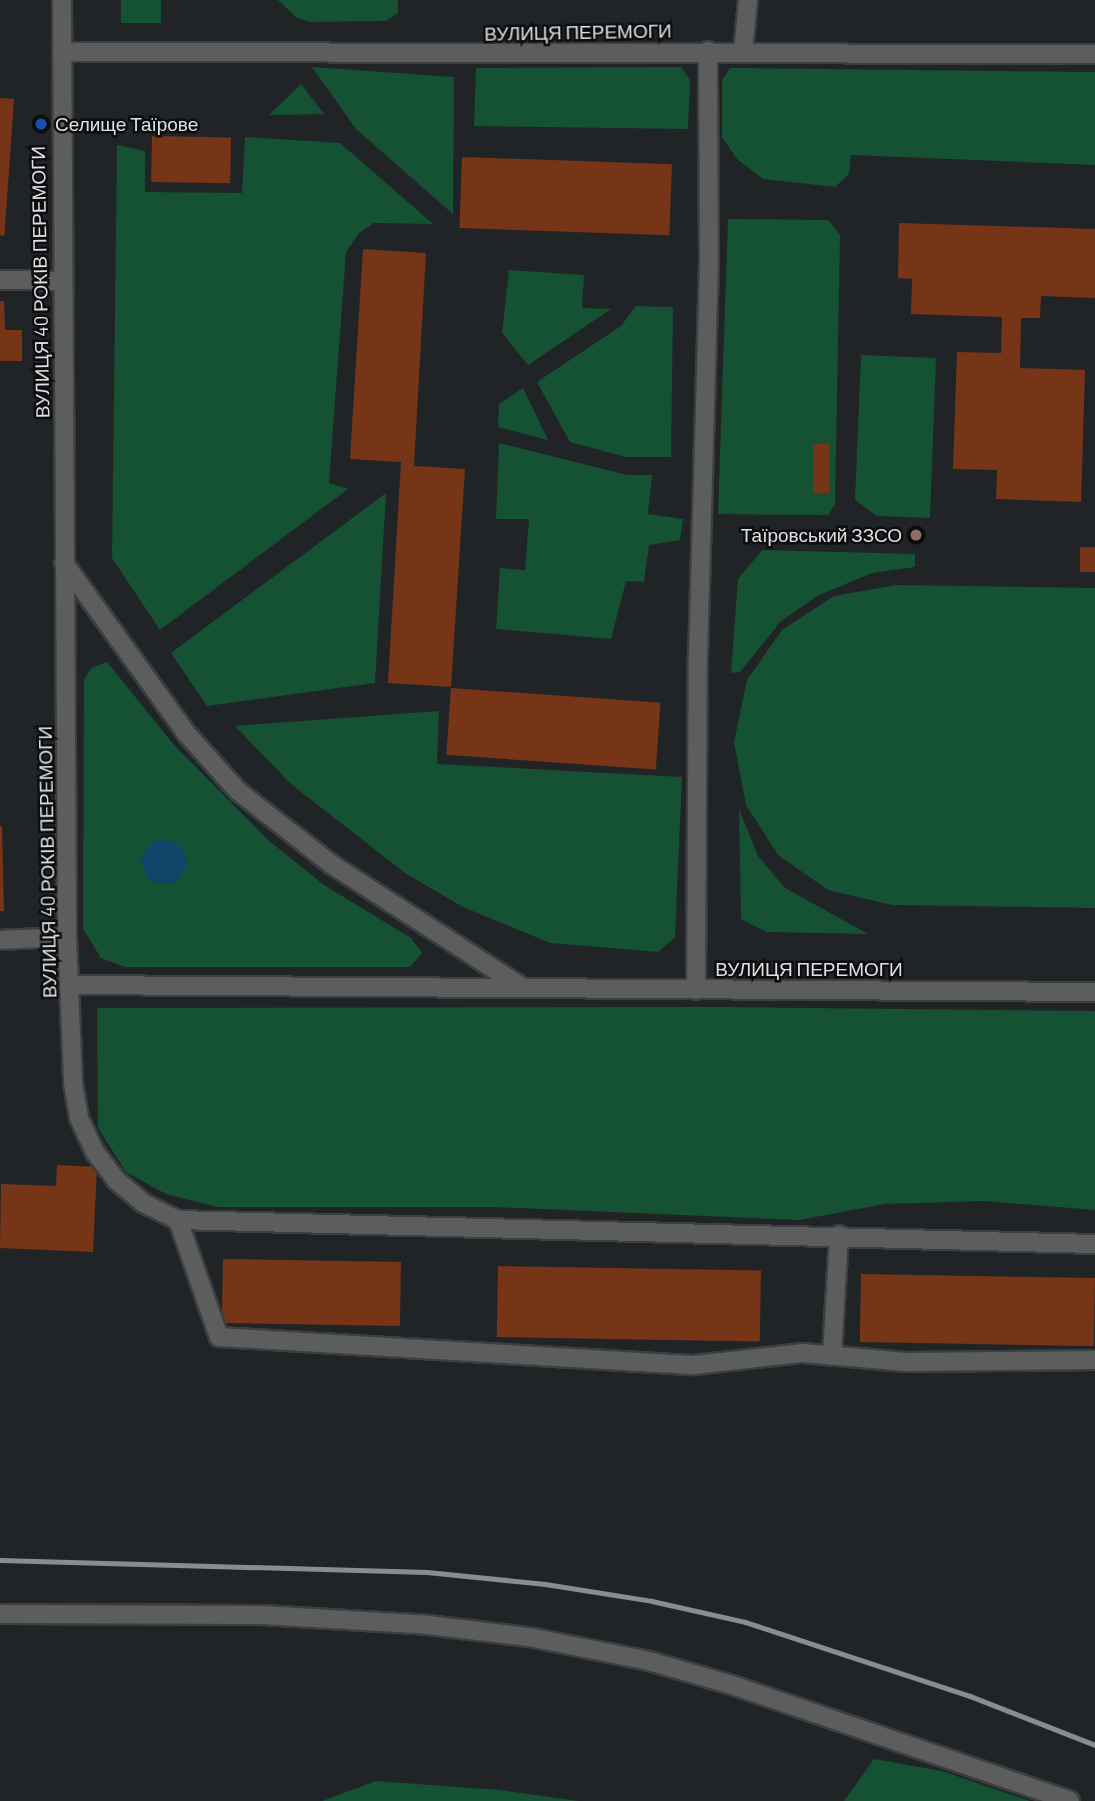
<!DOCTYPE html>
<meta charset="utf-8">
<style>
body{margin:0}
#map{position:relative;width:1095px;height:1801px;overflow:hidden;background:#212427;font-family:Barlow,sans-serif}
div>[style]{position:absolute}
.green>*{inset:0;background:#155133;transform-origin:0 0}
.water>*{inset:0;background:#124368}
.round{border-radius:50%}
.building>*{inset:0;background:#773517;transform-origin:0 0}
.roads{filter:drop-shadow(2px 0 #3c3e41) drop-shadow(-2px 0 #3c3e41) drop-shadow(0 2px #3c3e41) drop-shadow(0 -2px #3c3e41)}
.minor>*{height:18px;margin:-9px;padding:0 9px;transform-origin:9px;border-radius:9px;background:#5b5e5d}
.rail>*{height:5px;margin:-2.5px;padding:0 2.5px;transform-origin:2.5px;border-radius:2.5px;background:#8a8c8f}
.dots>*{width:19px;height:19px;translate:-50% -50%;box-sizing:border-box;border:4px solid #0c0d0f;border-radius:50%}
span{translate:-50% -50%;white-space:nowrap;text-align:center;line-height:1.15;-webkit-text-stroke:5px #0c0d0f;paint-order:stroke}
.street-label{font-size:19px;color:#dfe0e3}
.poi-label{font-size:19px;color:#dfe0e3}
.left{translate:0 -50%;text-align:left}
.right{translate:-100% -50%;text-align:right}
</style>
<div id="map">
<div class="green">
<i style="left:121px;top:0;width:40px;height:23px"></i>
<i style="clip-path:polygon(278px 0,398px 0,398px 13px,386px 21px,311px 22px,297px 18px)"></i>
<i style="clip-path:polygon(312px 67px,454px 77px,453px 214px,356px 129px)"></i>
<i style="clip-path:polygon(681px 67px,690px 80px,688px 129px,474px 126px,476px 68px)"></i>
<i style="clip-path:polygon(730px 68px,1095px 72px,1095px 165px,851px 155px,849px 174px,835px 187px,763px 179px,737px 159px,722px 137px,722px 80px)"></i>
<i style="clip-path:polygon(301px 84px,324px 114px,269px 115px)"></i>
<i style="clip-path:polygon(245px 137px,340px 143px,433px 224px,374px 223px,360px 232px,346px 252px,329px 483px,348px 489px,160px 630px,112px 558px,117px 145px,145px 151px,145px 192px,242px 193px)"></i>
<i style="clip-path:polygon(728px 219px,828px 220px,840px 235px,835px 504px,828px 515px,718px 514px)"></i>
<i style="clip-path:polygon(509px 270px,584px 275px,582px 308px,611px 309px,528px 365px,502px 333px)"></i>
<i style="clip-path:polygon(636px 306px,673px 307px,671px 457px,626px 457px,570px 442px,537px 382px,621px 326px)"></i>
<i style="clip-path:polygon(861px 355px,936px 358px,930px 518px,877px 516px,855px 500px)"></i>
<i style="clip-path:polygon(523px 388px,548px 440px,498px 427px,499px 404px)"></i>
<i style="clip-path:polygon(499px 443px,627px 475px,652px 475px,648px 514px,683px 519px,680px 540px,649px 545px,644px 582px,626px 581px,611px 639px,496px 629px,500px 568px,525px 570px,529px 519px,496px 519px)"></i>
<i style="clip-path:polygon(386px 493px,375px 683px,207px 706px,171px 653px)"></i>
<i style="clip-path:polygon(762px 550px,915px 554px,915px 567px,872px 573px,819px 595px,781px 621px,740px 672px,731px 673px,738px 579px)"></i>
<i style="clip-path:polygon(896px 585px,1095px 588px,1095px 908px,892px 905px,828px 890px,778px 855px,746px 805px,734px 742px,747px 680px,782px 630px,834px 596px)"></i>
<i style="clip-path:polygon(107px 662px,174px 745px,268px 840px,324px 885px,411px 938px,422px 953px,410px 967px,125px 967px,101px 958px,83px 929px,84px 680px,91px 668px)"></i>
<i style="clip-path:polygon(439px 711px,437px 764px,682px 777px,675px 937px,658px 952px,550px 943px,463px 907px,405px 873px,291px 784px,235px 726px)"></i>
<i style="clip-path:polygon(739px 809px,758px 856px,785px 888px,868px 934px,767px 932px,741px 919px)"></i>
<i style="clip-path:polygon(727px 1007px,1095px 1011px,1095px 1210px,984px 1201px,885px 1204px,799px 1220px,494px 1207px,217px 1207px,166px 1194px,126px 1172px,98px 1128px,97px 1008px)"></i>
<i style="clip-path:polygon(874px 1759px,942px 1771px,1030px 1801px,844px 1801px)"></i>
<i style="clip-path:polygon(376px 1781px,499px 1790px,579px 1801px,322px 1801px)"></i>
</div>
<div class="water">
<i class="round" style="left:142px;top:840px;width:44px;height:44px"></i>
</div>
<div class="building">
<i style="left:0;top:98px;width:14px;height:137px;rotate:4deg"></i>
<i style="left:152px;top:136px;width:79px;height:46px;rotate:1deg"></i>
<i style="left:462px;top:157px;width:210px;height:71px;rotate:2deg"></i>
<i style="clip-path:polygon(899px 223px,1095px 229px,1095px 298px,1041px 296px,1040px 318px,1021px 318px,1020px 368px,1085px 370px,1081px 502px,996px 499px,997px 470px,953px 469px,957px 352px,1001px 353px,1002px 317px,911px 314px,912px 279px,898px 278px)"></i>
<i style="clip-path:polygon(363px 249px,426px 253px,414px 466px,465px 469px,451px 687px,388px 683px,401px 462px,350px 459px)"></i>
<i style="clip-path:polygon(0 301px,4px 301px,5px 330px,22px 330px,22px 361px,0 361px)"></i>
<i style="left:813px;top:444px;width:17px;height:49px"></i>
<i style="left:1080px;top:547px;width:15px;height:25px"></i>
<i style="left:451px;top:688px;width:210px;height:67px;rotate:4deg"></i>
<i style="clip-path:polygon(0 826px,2px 826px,4px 911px,0 911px)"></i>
<i style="clip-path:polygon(57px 1165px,97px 1167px,93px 1252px,0 1248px,1px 1184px,56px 1186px)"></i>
<i style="left:223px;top:1259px;width:178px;height:64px;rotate:1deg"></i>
<i style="left:498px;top:1266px;width:263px;height:71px;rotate:1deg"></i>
<i style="left:861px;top:1274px;width:234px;height:68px;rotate:1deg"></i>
</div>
<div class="roads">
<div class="minor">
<i style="left:62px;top:0;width:937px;rotate:89.69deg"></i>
<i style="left:67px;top:937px;width:146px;rotate:87.6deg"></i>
<i style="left:73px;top:1083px;width:36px;rotate:80deg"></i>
<i style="left:79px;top:1118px;width:38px;rotate:65deg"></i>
<i style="left:95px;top:1152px;width:35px;rotate:53deg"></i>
<i style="left:116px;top:1180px;width:35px;rotate:40deg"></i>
<i style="left:143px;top:1203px;width:39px;rotate:26deg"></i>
<i style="left:178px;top:1220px;width:917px;rotate:1.5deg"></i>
<i style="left:62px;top:52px;width:1033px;rotate:0.11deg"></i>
<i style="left:743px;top:52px;width:52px;rotate:-84.5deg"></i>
<i style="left:0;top:280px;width:61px;rotate:0.9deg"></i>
<i style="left:64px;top:563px;width:211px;rotate:54.3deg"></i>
<i style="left:187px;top:734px;width:76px;rotate:48.2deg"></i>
<i style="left:238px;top:791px;width:118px;rotate:38.1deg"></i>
<i style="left:331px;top:864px;width:227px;rotate:32.8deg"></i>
<i style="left:0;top:940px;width:67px;rotate:-2.6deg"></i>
<i style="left:70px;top:985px;width:1025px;rotate:0.39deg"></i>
<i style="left:696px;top:990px;width:333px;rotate:-89.7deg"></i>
<i style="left:698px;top:657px;width:395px;rotate:-88.4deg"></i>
<i style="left:709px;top:262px;width:211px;rotate:-90.3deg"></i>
<i style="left:178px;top:1220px;width:124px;rotate:70.7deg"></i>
<i style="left:219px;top:1337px;width:476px;rotate:3.4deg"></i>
<i style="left:694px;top:1365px;width:110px;rotate:-6.3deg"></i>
<i style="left:803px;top:1353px;width:103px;rotate:5deg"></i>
<i style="left:906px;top:1362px;width:189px;rotate:-0.6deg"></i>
<i style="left:832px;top:1356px;width:121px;rotate:-86.7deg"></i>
<i style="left:0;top:1614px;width:262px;rotate:0.2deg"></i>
<i style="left:262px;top:1615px;width:166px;rotate:3.4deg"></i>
<i style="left:428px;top:1625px;width:102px;rotate:6.8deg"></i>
<i style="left:529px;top:1637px;width:122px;rotate:11.3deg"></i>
<i style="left:649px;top:1661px;width:86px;rotate:16.1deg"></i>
<i style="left:732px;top:1685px;width:357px;rotate:18.9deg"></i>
</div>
</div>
<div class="rail">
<i style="left:0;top:1560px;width:427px;rotate:1.6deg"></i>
<i style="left:427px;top:1572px;width:119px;rotate:5.8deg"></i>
<i style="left:545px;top:1584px;width:108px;rotate:9deg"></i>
<i style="left:652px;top:1601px;width:95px;rotate:12.7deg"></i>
<i style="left:745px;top:1622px;width:237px;rotate:18.2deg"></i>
<i style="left:970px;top:1696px;width:134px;rotate:21.4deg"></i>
</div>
<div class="dots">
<i style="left:41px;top:124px;background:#1a4fb4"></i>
<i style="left:916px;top:535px;background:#8d6e63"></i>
</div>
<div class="street-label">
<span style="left:578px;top:32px;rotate:-1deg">ВУЛИЦЯ ПЕРЕМОГИ</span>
<span style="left:40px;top:282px;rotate:-91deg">ВУЛИЦЯ 40 РОКІВ ПЕРЕМОГИ</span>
<span style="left:47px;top:862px;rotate:-91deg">ВУЛИЦЯ 40 РОКІВ ПЕРЕМОГИ</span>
<span style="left:809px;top:969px">ВУЛИЦЯ ПЕРЕМОГИ</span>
</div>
<div class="poi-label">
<span class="left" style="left:55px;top:124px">Селище Таїрове</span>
<span class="right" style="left:902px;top:535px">Таїровський ЗЗСО</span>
</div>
</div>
